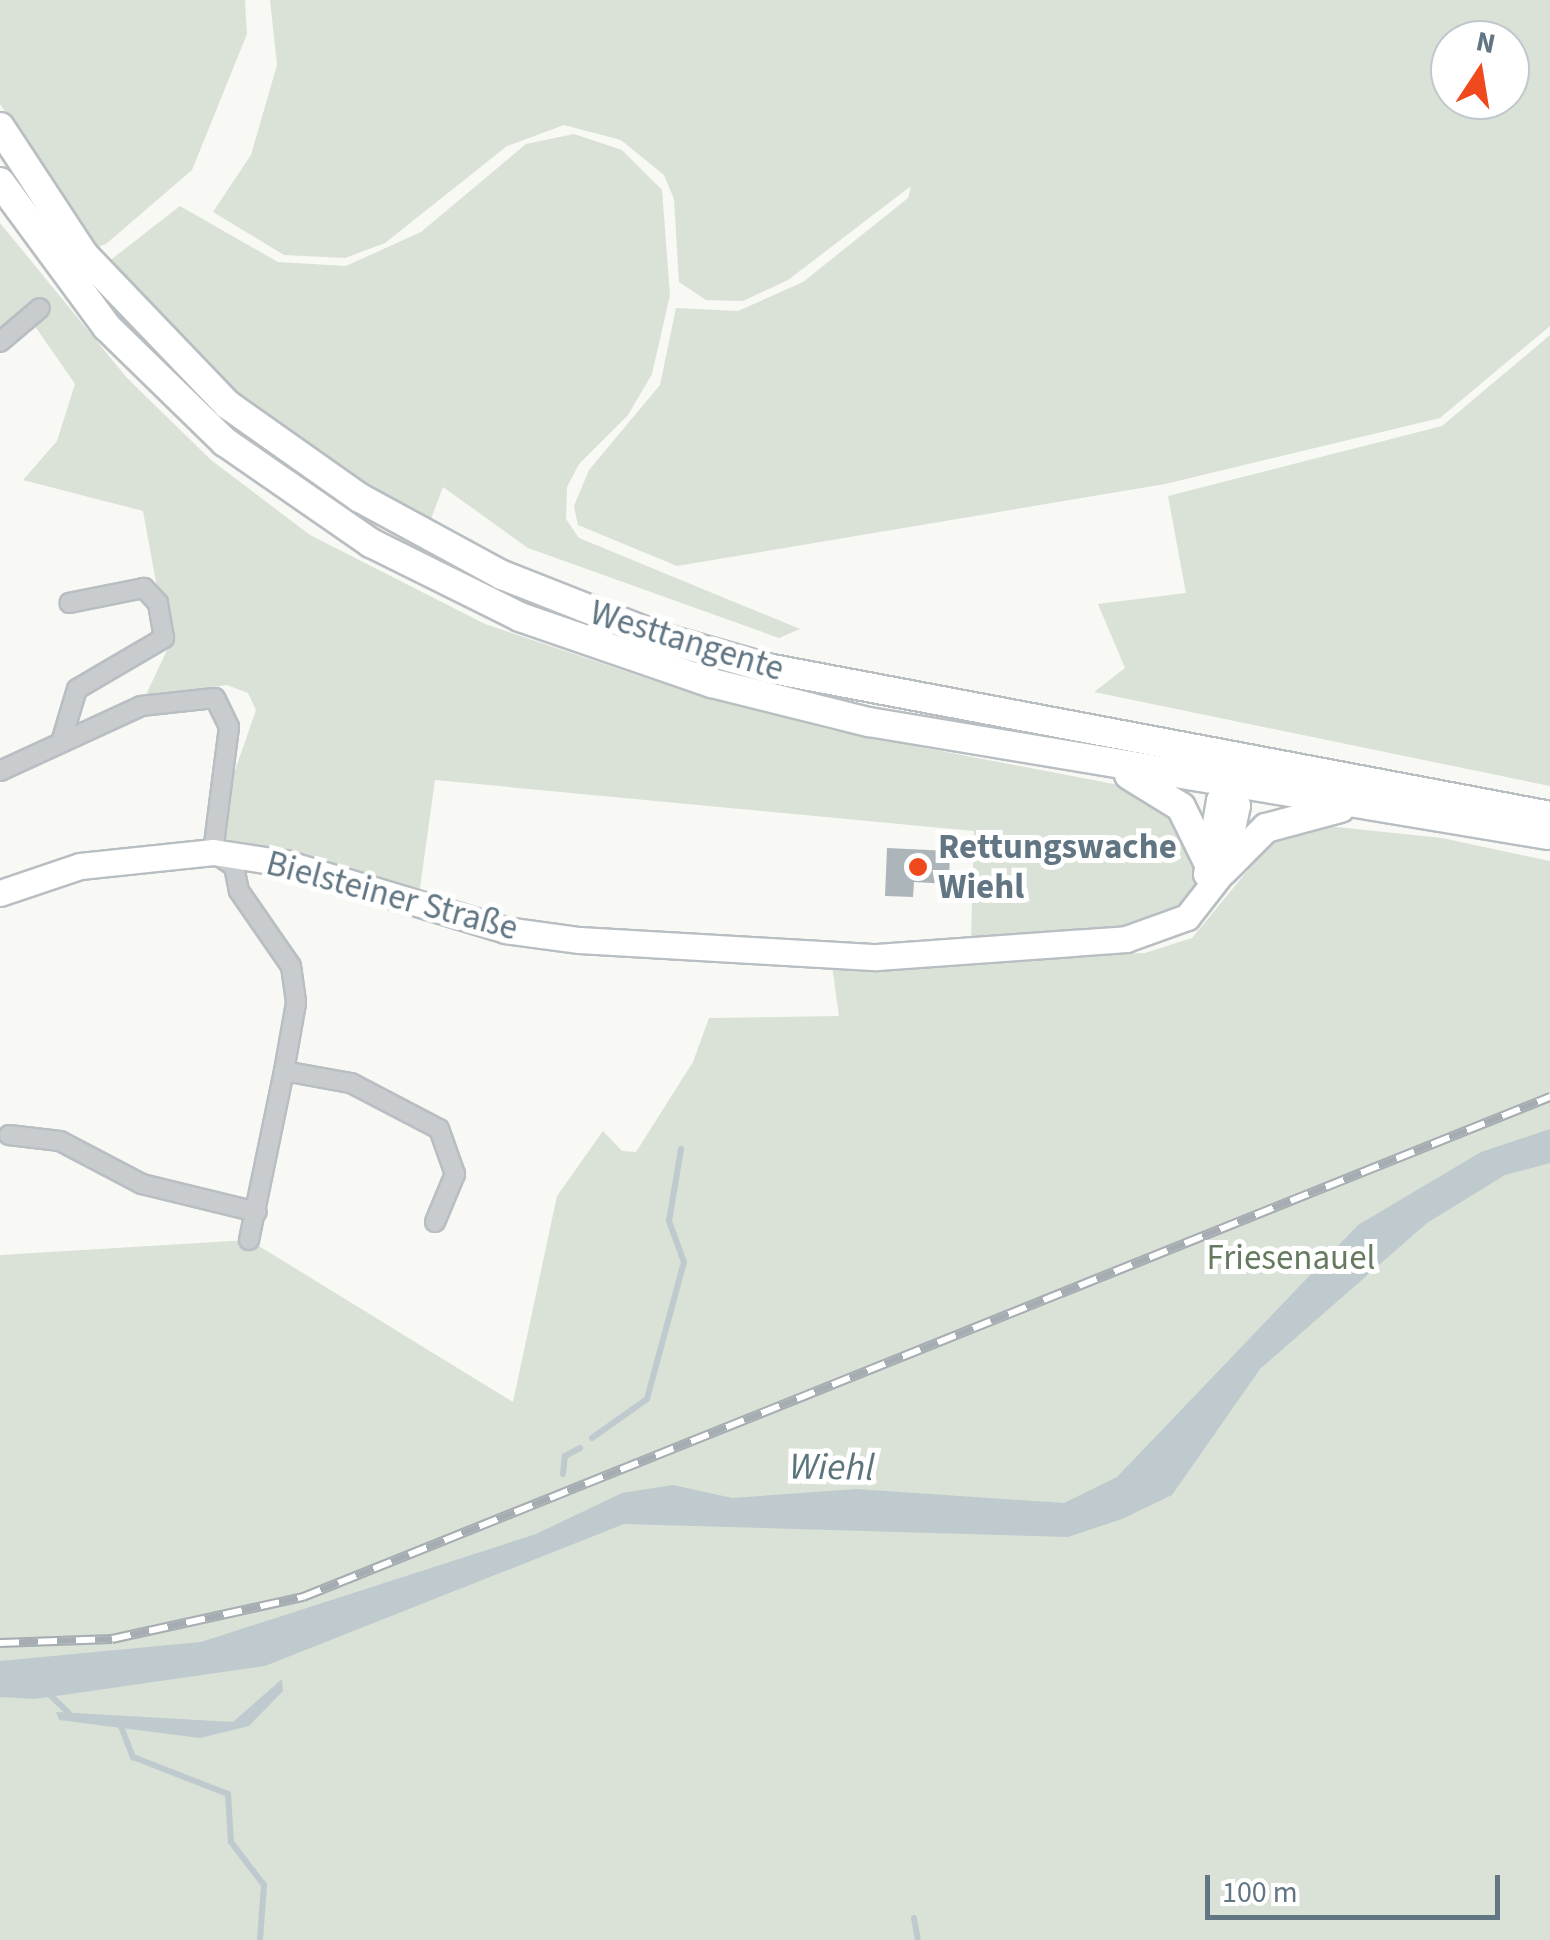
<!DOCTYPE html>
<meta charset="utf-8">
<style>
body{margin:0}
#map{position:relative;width:1550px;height:1940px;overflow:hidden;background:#f8f8f5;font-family:"Source Sans 3",sans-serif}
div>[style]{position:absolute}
.green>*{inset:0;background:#dae1d6}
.water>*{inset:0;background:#becace}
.stream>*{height:6px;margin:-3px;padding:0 3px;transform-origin:3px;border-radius:3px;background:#becace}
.building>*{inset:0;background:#acb5ba}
.roads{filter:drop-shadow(2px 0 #b8bec2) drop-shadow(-2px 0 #b8bec2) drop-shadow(0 2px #b8bec2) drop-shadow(0 -2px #b8bec2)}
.minor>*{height:18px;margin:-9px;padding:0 9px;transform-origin:9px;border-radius:9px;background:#c8cccf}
.secondary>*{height:25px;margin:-12.5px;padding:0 12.5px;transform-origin:12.5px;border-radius:12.5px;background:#fff}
.primary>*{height:28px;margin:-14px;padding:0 14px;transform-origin:14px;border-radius:14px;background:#fff}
.rail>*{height:10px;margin-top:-5px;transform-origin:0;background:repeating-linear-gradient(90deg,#fff 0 19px,#a6adb2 0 38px);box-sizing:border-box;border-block:2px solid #a6adb2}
.dots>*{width:28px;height:28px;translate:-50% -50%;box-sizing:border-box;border:5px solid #fff;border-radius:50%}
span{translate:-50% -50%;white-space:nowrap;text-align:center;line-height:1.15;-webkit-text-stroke:10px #fff;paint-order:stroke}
.street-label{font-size:35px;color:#617582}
.poi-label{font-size:35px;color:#617582;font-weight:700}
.left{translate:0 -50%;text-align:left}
.park-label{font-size:35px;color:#667a60}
.water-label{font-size:38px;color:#5c757d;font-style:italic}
.north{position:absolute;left:1430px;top:20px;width:100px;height:100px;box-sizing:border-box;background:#fff;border:2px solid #c0c8cd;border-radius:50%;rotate:12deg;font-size:28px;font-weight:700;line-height:40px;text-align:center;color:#617582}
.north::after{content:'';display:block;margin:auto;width:35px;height:45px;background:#f0491d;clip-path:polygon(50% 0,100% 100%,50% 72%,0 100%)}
.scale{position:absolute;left:1205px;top:1875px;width:295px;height:45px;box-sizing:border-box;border:5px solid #617582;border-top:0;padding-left:12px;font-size:30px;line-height:35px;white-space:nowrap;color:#617582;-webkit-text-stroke:8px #fff;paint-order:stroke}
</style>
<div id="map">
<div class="green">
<i style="clip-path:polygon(0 0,245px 0,247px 34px,192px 170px,106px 244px,95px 248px,0 104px)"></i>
<i style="clip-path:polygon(evenodd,270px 0,1550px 0,1550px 326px,1440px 418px,1165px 484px,677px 566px,578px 525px,574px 506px,589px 470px,660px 385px,676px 308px,738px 311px,803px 282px,908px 198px,911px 186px,788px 280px,743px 301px,706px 300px,679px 282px,674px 199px,664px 175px,621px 140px,564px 125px,507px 146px,385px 243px,345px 258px,284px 255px,213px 212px,251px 155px,277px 65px,270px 0,1450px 40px,1510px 40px,1510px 100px,1450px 100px,1450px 40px)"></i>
<i style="clip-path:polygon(574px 134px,622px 150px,662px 190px,670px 295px,652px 374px,628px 415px,579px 464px,567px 487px,566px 519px,579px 538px,800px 629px,779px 638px,528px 548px,443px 487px,428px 527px,245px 403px,108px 262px,180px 206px,278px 262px,346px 266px,421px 232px,526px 144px)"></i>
<i style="clip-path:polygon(0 223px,127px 378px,211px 460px,310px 535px,485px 624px,684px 691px,831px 730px,1145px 790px,1192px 842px,1196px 880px,1188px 898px,1163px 919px,1119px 930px,971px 939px,974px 831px,435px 780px,419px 895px,226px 841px,220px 835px,230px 785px,256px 710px,248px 693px,227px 685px,145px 697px,168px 648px,143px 511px,23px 480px,57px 441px,75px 384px,28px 316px,0 338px)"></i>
<i style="clip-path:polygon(1550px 335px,1550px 786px,1094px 692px,1125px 668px,1098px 604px,1186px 593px,1168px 496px,1442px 426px)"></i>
<i style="clip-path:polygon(1317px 825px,1442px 838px,1550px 861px,1550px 1940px,0 1940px,0 1255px,249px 1240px,513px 1402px,557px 1196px,603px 1131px,622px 1151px,636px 1152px,693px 1062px,709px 1018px,839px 1016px,832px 965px,1145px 953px,1192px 938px,1272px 841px)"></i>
</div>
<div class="water">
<i style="clip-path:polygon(1550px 1129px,1550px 1163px,1505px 1175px,1427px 1223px,1260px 1369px,1172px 1495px,1122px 1519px,1068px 1537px,624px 1524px,265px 1666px,35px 1699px,0 1697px,0 1661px,201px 1642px,536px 1534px,622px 1493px,673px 1485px,732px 1498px,857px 1489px,1064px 1503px,1117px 1477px,1358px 1225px,1481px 1152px)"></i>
<i style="clip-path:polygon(282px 1679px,283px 1691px,249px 1726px,200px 1738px,59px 1720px,56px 1712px,233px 1722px)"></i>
</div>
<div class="stream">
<i style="left:592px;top:1438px;width:67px;rotate:-35.3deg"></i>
<i style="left:647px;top:1399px;width:142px;rotate:-74.9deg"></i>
<i style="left:684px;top:1262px;width:44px;rotate:-110.1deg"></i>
<i style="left:669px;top:1221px;width:73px;rotate:-80.5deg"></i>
<i style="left:563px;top:1474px;width:18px;rotate:-84deg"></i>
<i style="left:565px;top:1456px;width:17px;rotate:-28deg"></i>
<i style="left:48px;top:1693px;width:28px;rotate:44deg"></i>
<i style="left:119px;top:1721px;width:39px;rotate:69deg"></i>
<i style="left:133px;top:1757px;width:102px;rotate:21.3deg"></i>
<i style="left:228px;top:1794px;width:48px;rotate:86.4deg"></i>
<i style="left:231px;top:1842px;width:54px;rotate:52.5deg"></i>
<i style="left:264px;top:1885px;width:55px;rotate:94.2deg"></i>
<i style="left:914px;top:1918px;width:22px;rotate:80deg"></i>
</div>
<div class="building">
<i style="clip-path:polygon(887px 848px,950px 851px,949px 884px,914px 882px,913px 897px,885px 896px)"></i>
</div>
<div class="roads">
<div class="minor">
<i style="left:0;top:342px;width:52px;rotate:-40.4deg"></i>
<i style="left:62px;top:739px;width:52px;rotate:-73.3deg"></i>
<i style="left:77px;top:689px;width:101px;rotate:-30.4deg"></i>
<i style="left:164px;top:638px;width:36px;rotate:-100deg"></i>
<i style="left:158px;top:603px;width:21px;rotate:-133deg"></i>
<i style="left:144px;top:588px;width:76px;rotate:168.7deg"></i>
<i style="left:0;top:771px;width:155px;rotate:-24.7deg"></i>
<i style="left:141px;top:706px;width:74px;rotate:-6.2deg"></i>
<i style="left:215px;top:698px;width:32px;rotate:64deg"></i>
<i style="left:229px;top:727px;width:126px;rotate:97.3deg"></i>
<i style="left:213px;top:852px;width:25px;rotate:34deg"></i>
<i style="left:234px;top:866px;width:25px;rotate:79deg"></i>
<i style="left:239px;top:891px;width:91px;rotate:55.3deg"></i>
<i style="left:291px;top:966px;width:37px;rotate:82deg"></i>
<i style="left:296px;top:1003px;width:69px;rotate:100deg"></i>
<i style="left:284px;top:1071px;width:68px;rotate:10.2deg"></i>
<i style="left:351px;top:1083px;width:99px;rotate:27.6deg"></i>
<i style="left:439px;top:1129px;width:48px;rotate:70.4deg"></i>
<i style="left:455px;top:1174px;width:52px;rotate:112.6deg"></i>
<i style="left:9px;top:1135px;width:51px;rotate:6.7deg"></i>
<i style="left:60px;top:1141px;width:93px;rotate:27.7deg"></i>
<i style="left:142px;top:1184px;width:118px;rotate:13.7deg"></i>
<i style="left:249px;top:1240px;width:173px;rotate:-78.3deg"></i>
</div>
<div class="secondary">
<i style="left:1206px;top:874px;width:75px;rotate:-80deg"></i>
<i style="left:1219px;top:800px;width:30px;rotate:-50deg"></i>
<i style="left:0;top:893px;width:84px;rotate:-18.6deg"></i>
<i style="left:80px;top:866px;width:134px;rotate:-6deg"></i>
<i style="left:213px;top:852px;width:73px;rotate:8.7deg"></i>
<i style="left:285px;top:863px;width:230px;rotate:16.9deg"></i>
<i style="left:505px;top:930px;width:75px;rotate:7.7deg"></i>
<i style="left:579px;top:940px;width:298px;rotate:3.3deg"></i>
<i style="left:877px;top:957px;width:250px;rotate:-4.1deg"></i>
<i style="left:1126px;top:939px;width:65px;rotate:-19.8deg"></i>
<i style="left:1187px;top:917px;width:58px;rotate:-52deg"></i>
<i style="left:1223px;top:871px;width:67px;rotate:-78deg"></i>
<i style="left:1237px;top:805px;width:37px;rotate:-110deg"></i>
</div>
<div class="primary">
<i style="left:0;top:127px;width:153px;rotate:56.7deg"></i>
<i style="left:84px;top:255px;width:208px;rotate:46.2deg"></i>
<i style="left:228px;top:405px;width:161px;rotate:35.2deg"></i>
<i style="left:360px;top:498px;width:162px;rotate:28.5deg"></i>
<i style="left:502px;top:575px;width:169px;rotate:21.5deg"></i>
<i style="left:659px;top:637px;width:112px;rotate:16deg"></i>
<i style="left:767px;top:668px;width:797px;rotate:10.7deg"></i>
<i style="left:0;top:182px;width:180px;rotate:53.6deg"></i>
<i style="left:107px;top:327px;width:165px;rotate:44.3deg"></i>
<i style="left:225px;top:442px;width:178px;rotate:34.7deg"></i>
<i style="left:371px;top:543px;width:166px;rotate:26.4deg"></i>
<i style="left:520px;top:617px;width:203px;rotate:19deg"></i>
<i style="left:712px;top:683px;width:162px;rotate:14deg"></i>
<i style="left:869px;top:722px;width:688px;rotate:9.45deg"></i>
<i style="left:1129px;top:775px;width:61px;rotate:31.6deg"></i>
<i style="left:1181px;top:807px;width:61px;rotate:63.9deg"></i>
<i style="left:1223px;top:871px;width:61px;rotate:-45deg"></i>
<i style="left:1266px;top:828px;width:77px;rotate:-15.1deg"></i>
</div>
</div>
<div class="rail">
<i style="left:0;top:1643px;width:112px;rotate:-2deg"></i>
<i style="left:112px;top:1639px;width:196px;rotate:-12.4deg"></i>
<i style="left:303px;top:1597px;width:1344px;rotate:-21.85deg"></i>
</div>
<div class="dots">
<i style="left:918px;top:867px;background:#f0491d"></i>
</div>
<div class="street-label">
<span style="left:687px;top:641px;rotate:17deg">Westtangente</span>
<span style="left:392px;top:896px;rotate:15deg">Bielsteiner Straße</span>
</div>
<div class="poi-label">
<span class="left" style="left:938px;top:867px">Rettungswache<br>Wiehl</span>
</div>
<div class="park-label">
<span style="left:1291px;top:1258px">Friesenauel</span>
</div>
<div class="water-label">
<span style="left:832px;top:1468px;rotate:1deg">Wiehl</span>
</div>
<div class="north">N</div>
<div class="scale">100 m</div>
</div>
